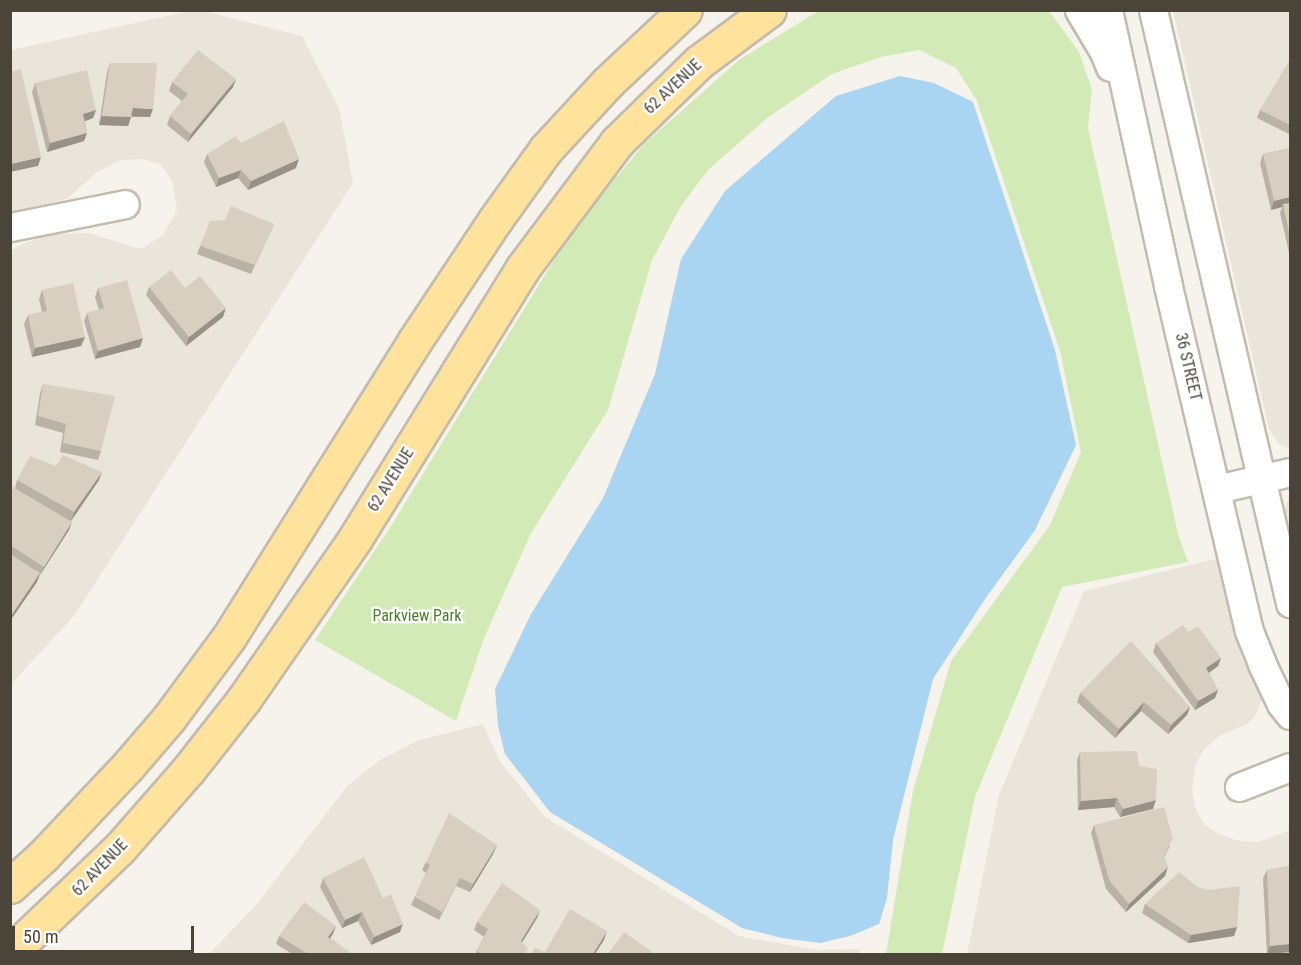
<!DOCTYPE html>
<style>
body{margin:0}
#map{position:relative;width:1301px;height:965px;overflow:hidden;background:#f6f3ec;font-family:"Roboto Condensed",sans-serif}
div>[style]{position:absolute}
.residential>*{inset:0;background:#eae5da}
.green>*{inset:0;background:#d2eab5}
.water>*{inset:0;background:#a9d4f2}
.roads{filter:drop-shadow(2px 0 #c2bbae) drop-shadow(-2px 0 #c2bbae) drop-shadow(0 2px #c2bbae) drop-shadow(0 -2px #c2bbae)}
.minor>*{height:27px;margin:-13.5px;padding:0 13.5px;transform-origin:13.5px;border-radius:13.5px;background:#fff}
.major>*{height:33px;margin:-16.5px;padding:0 16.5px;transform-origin:16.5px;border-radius:16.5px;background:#ffe39c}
.wall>*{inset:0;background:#bab2a6}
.shaded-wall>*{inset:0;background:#979187}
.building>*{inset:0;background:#d8cfc1}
span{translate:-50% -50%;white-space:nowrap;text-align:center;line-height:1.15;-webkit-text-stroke:4.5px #fff;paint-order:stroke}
.street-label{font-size:16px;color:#4b4439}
.park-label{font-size:16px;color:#4a7f2a}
.frame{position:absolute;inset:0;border:12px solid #4b4439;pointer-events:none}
.scale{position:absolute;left:12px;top:926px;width:182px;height:27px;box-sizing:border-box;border:3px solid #4b4439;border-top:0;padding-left:8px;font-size:18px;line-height:21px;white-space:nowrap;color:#4b4439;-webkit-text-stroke:4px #fff;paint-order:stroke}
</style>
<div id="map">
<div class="residential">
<i style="clip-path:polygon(194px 10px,204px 11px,302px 36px,339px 108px,353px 183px,74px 616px,11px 684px,11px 252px,17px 246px,51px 234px,88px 233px,141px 249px,163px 235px,177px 211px,173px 183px,160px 164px,143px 159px,120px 160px,96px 173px,67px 199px,11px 212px,11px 50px)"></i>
<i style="clip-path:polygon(1173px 11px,1290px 11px,1290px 449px,1278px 443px,1269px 429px)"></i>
<i style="clip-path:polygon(1290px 500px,1290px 560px,1281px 518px,1286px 503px)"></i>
<i style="clip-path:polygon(1219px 558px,1263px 697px,1255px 717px,1247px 724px,1219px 736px,1203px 751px,1195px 766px,1192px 790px,1196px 810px,1205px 825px,1219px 834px,1239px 841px,1258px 842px,1290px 830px,1290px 954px,967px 954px,999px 795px,1084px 591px)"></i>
<i style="clip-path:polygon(483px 724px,499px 760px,545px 817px,739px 936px,817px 950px,859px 949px,860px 954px,209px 954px,258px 903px,347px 786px,380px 760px,419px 740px)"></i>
</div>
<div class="green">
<i style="clip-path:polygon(820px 10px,1049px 11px,1079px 52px,1092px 90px,1088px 128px,1178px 534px,1188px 562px,1062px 587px,975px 797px,942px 954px,886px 954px,913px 791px,951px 661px,1050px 525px,1081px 452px,1060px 351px,977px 101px,956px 68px,919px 50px,881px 57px,832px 74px,767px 118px,708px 170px,681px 206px,652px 260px,608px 410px,531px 533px,484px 638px,456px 721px,315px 640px,391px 526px,572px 231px,644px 144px,739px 60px)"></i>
</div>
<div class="water">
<i style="clip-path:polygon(900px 76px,934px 83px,973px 102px,1055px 350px,1076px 445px,1035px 530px,985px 599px,933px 679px,893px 840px,887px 898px,879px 924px,850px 936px,820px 943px,782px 938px,742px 928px,550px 812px,505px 754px,498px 726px,495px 689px,531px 614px,603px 498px,655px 374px,681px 259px,725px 191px,836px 96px)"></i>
</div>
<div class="roads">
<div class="minor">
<i style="left:1079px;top:10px;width:49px;rotate:59.2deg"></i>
<i style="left:1104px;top:52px;width:16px;rotate:68deg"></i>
<i style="left:1108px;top:10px;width:282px;rotate:77.7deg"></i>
<i style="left:1168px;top:286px;width:354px;rotate:76.8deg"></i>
<i style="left:1249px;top:631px;width:35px;rotate:68deg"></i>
<i style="left:1262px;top:664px;width:44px;rotate:64.6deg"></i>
<i style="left:1281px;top:704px;width:14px;rotate:51deg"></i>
<i style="left:1153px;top:10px;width:609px;rotate:76.99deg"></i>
<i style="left:10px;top:227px;width:117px;rotate:-11.3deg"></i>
<i style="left:1217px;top:489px;width:75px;rotate:-13.1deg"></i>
<i style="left:1239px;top:787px;width:55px;rotate:-21.4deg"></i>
</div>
<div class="major">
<i style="left:10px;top:886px;width:45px;rotate:-42.3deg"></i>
<i style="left:43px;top:856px;width:122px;rotate:-46.7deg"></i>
<i style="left:127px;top:767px;width:65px;rotate:-49.4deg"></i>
<i style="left:169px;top:718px;width:101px;rotate:-53.5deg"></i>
<i style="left:229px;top:637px;width:348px;rotate:-57.9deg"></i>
<i style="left:414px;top:342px;width:146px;rotate:-56.4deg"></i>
<i style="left:495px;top:220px;width:87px;rotate:-54.3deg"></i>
<i style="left:546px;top:149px;width:91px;rotate:-47.2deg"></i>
<i style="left:608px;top:82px;width:105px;rotate:-43.1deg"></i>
<i style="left:10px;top:953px;width:151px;rotate:-43.7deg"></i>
<i style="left:119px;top:849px;width:106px;rotate:-48.8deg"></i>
<i style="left:189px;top:769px;width:89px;rotate:-51.8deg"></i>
<i style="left:244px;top:699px;width:197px;rotate:-55.3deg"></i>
<i style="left:356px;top:537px;width:315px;rotate:-58.2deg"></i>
<i style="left:522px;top:269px;width:159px;rotate:-53.2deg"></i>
<i style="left:617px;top:142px;width:115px;rotate:-44.3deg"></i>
<i style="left:699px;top:62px;width:87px;rotate:-36.6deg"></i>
</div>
</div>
<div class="wall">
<i style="clip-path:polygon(1290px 62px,1290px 133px,1289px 134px,1257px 118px,1260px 110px)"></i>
<i style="clip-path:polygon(110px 63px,150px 117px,131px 117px,128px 126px,99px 125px,107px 72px)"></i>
<i style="clip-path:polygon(172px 82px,233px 87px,188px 142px,167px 125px,170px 116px,182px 101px,169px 91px)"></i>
<i style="clip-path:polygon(35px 83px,96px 110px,93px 118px,85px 121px,87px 133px,84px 141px,47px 152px,32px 92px)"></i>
<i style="clip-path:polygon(241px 143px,296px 168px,248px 190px,238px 178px,216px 187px,204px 162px,207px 154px)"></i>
<i style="clip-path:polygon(1290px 148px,1290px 257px,1280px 213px,1282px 207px,1271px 210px,1260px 163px,1263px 154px)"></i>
<i style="clip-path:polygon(274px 224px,251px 274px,197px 254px,200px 246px)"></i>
<i style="clip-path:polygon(149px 287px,185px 288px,223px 317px,186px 346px,146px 295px)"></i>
<i style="clip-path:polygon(98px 288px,140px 347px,95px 359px,84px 321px,87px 313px,99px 310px,95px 297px)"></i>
<i style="clip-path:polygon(42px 290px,85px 337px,81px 346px,32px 357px,24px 324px,28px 315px,42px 312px,39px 299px)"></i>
<i style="clip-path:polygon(43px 384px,101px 451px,98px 460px,60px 452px,63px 433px,35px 425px,40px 393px)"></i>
<i style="clip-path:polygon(56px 466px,99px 480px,71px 521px,69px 530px,40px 575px,37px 582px,10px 621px,10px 487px,15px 488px,17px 480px)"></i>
<i style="clip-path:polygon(1188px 632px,1221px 658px,1218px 666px,1209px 673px,1218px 690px,1215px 698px,1195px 710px,1153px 652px,1156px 643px)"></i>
<i style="clip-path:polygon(1080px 693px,1190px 707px,1187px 715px,1168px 734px,1141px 711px,1115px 738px,1077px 702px)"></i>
<i style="clip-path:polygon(1080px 752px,1139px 766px,1153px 809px,1120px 817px,1114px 807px,1078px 810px,1077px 760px)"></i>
<i style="clip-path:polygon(1094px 825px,1170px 846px,1164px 857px,1165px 876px,1126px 912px,1106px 889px,1091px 833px)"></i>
<i style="clip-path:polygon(497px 845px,493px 854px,470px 892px,456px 886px,439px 920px,411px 905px,426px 873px,422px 870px,426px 862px)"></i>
<i style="clip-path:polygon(1290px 866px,1290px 952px,1267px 954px,1263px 878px,1267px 870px)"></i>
<i style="clip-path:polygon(323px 878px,400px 932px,371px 945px,358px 921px,342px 928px,320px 887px)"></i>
<i style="clip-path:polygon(1145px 904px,1237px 927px,1234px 936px,1188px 943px,1142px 913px)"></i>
<i style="clip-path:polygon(537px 918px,522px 942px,526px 954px,475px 954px,484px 937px,474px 930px,477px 922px)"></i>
<i style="clip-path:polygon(333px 934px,330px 938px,351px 954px,292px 954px,276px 944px,279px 936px)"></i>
</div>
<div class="shaded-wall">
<i style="clip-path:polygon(236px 79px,233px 87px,188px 142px,191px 134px)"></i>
<i style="clip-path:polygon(133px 108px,153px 109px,150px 117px,130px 116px)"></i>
<i style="clip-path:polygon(96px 110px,93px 118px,80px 123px,83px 114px)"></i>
<i style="clip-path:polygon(102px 116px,131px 117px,128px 126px,99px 125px)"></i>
<i style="clip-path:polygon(87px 133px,84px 141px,47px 152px,50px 143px)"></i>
<i style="clip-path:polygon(41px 157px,38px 166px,10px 172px,10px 164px)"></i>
<i style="clip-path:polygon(299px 159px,296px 168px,248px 190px,251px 181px)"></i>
<i style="clip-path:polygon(241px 170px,238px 178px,216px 187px,219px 178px)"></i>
<i style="clip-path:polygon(1290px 197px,1290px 205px,1283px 204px,1282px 207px,1271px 210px,1274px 201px)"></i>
<i style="clip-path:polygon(226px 308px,223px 317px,186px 346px,189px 337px)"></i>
<i style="clip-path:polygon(85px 337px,81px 346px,32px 357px,35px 348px)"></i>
<i style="clip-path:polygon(143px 338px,140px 347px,95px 359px,98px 351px)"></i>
<i style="clip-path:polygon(102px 472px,99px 480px,71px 521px,74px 512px)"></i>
<i style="clip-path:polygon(72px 522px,69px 530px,40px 575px,44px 567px)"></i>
<i style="clip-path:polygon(40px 573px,37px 582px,10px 621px,11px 616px)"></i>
<i style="clip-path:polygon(1221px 658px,1218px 666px,1203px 677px,1206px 668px)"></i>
<i style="clip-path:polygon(1218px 690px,1215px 698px,1195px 710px,1198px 701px)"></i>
<i style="clip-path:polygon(1144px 702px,1141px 711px,1115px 738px,1119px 729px)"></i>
<i style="clip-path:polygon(1190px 707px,1187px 715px,1168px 734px,1171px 725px)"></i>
<i style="clip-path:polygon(1117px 798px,1114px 807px,1078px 810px,1081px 801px)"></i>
<i style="clip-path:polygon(1156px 800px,1153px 809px,1120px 817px,1123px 809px)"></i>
<i style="clip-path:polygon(497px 845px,493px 854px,470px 892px,473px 884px)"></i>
<i style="clip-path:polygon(1168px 867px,1165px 876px,1126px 912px,1129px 904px)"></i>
<i style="clip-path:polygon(540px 910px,537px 918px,518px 949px,521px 941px)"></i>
<i style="clip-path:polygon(362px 912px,358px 921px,342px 928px,345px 920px)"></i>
<i style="clip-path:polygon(403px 924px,400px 932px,371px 945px,374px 937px)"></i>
<i style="clip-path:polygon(336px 926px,333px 934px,325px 945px,328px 937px)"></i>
<i style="clip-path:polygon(1237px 927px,1234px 936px,1188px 943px,1191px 935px)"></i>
<i style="clip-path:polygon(607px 931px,604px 940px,595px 954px,593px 954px)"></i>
<i style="clip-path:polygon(1290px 944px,1290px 952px,1267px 954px,1270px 946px)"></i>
</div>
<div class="building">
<i style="clip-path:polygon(198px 50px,236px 79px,191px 134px,170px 116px,188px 94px,172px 82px)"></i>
<i style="clip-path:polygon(1289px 61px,1290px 62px,1290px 125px,1260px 110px)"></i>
<i style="clip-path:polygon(110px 63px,157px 63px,153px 109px,133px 108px,131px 117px,102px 116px)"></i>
<i style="clip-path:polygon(21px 69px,41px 157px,10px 164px,10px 72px)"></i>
<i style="clip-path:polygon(87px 70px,96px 110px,83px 114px,87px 133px,50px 143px,35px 83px)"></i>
<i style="clip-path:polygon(284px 121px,299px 159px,251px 181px,241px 170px,219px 178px,207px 154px,236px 136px,241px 143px)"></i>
<i style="clip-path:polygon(1290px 148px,1290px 197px,1274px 201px,1263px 154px)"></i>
<i style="clip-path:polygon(1290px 203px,1290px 237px,1283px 204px)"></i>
<i style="clip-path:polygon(231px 206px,274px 224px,255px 265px,200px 246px,210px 221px,225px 220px)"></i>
<i style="clip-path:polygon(171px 270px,185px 288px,200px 276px,226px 308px,189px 337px,149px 287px)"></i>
<i style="clip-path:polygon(127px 280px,143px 338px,98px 351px,87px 313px,104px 308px,98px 288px)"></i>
<i style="clip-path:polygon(73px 283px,85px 337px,35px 348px,28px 315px,47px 311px,42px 290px)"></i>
<i style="clip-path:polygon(43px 384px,115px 396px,101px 451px,63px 443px,66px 424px,38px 416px)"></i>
<i style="clip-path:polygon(63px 455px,102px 472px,74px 512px,17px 480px,30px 456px,56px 466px)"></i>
<i style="clip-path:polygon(11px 486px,72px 522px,44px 567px,10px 545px)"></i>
<i style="clip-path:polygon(10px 554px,40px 573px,11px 616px,10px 616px)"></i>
<i style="clip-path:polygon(1183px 625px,1188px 632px,1198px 626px,1221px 658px,1206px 668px,1218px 690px,1198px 701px,1156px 643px)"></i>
<i style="clip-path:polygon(1131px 641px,1190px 707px,1171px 725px,1144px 702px,1119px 729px,1080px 693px)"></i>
<i style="clip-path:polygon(1137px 751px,1139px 766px,1157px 769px,1156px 800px,1123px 809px,1117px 798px,1081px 801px,1080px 752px)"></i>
<i style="clip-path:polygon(1164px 807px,1173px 838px,1164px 856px,1168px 867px,1129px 904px,1109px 880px,1094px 825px)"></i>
<i style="clip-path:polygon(449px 813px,497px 845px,473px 884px,460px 878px,442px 912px,415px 897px,430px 865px,426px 862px)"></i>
<i style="clip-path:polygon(364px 857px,383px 898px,391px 894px,403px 924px,374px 937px,362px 912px,345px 920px,323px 878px)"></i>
<i style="clip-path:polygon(1290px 866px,1290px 944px,1270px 946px,1267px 870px)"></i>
<i style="clip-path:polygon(1179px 872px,1198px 887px,1208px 890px,1240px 886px,1237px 927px,1191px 935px,1145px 904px)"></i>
<i style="clip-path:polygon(502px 883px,540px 910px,521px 941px,528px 949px,524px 954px,482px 954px,477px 951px,488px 929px,477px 922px)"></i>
<i style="clip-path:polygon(304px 902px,336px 926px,328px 937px,351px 953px,350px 954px,308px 954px,279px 936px)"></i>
<i style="clip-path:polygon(570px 909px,607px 931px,593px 954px,531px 954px,535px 948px,545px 952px)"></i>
<i style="clip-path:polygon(624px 932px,655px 954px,608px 954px)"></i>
</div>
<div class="street-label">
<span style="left:673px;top:87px;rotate:-43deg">62 AVENUE</span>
<span style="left:1188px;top:367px;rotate:77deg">36 STREET</span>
<span style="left:391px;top:480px;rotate:-58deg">62 AVENUE</span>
<span style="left:100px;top:868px;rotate:-46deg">62 AVENUE</span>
</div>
<div class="park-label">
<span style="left:417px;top:616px">Parkview Park</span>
</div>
<div class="frame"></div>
<div class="scale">50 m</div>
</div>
